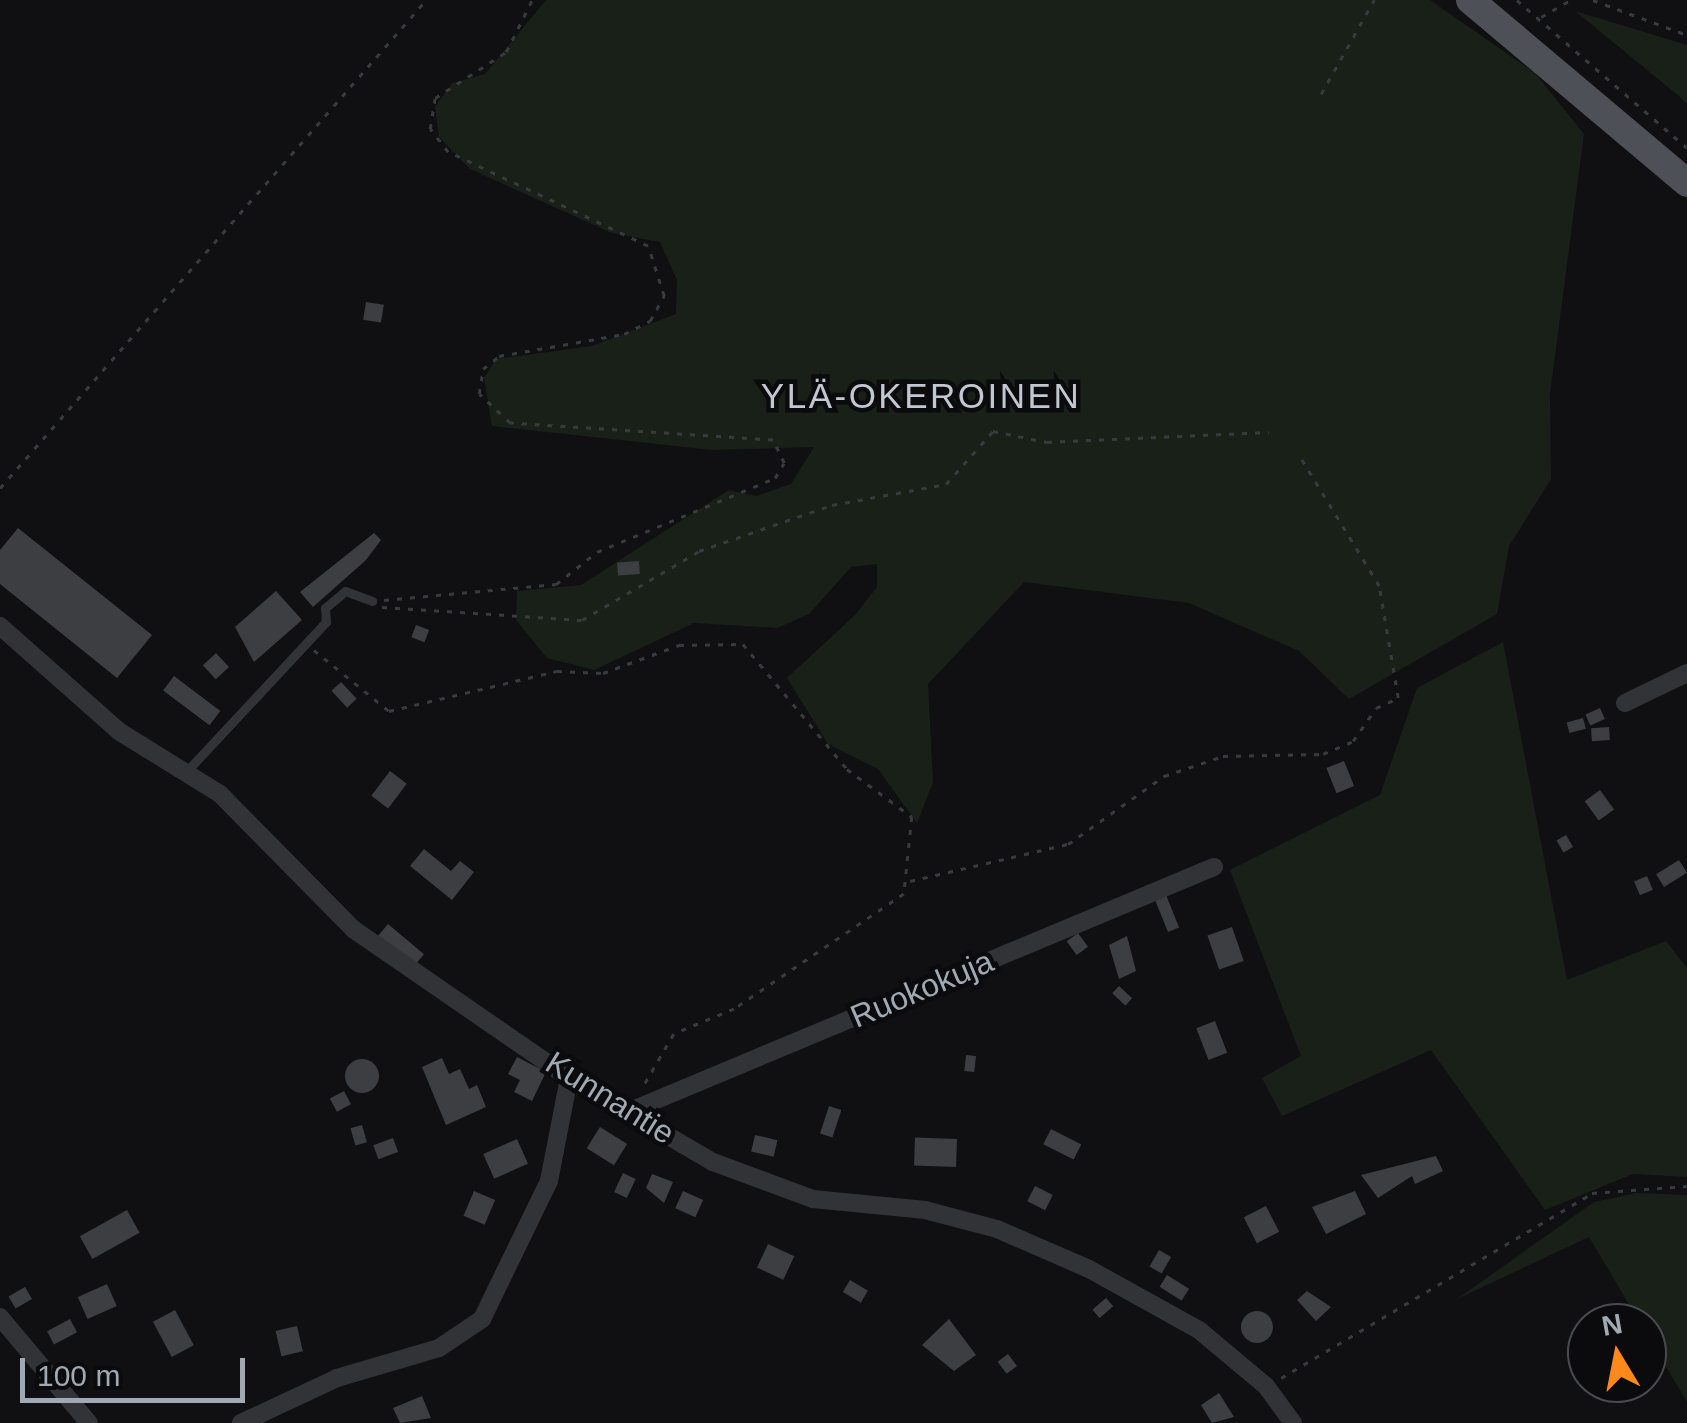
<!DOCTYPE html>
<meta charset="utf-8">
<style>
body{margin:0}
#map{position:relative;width:1687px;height:1423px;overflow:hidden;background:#101012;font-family:Arial,sans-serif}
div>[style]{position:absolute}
.green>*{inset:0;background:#182018}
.building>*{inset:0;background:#3c3e42;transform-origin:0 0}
.round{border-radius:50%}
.path>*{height:2.5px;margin-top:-1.25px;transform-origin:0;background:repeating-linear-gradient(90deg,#373a3e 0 5px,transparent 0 13px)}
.service>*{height:9px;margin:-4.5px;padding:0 4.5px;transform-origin:4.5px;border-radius:4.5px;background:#313337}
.minor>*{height:18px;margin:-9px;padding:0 9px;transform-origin:9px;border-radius:9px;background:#313337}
.primary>*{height:28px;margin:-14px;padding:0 14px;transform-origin:14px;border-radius:14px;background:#4d5056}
span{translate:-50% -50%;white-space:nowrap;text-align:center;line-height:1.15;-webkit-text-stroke:9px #0b0b0d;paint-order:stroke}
.street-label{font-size:32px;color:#a0aab4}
.neighbourhood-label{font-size:35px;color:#c1c8d0;letter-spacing:2.5px}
.north{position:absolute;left:1567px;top:1303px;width:100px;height:100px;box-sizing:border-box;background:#0b0b0d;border:2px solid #474b50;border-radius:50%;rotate:350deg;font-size:28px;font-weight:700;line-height:40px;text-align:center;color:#a0aab4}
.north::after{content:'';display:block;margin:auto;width:35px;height:45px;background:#ff891b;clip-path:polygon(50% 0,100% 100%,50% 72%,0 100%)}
.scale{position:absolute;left:20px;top:1358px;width:225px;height:45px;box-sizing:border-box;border:5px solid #a0aab4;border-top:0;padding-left:12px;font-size:30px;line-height:35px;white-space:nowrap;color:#a0aab4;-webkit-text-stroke:8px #0b0b0d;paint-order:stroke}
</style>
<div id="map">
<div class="green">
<i style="clip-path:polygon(546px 0,1430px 0,1535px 73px,1584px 134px,1550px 394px,1551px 479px,1509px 546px,1497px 614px,1349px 699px,1299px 651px,1189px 603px,1024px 582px,928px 684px,933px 782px,917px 823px,878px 769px,828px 744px,787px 678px,855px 615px,877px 587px,877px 564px,851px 567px,809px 614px,777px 628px,694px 623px,594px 670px,547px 658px,516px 620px,517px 591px,581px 585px,729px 490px,756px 496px,791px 484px,814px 447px,712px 450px,492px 426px,484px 378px,496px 359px,592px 346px,676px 314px,677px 280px,660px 242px,612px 233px,470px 169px,439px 137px,435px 107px,452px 83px,485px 74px)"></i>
<i style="clip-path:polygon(1575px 11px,1687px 45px,1687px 104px,1680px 97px)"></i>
<i style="clip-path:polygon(1503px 642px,1567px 980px,1666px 941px,1687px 968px,1687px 1177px,1633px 1174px,1545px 1210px,1431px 1050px,1282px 1116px,1262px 1078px,1301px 1056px,1230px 870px,1380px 795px,1417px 688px)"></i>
<i style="clip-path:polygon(1636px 1193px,1687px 1195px,1687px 1402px,1589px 1237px,1457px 1299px,1594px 1202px)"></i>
</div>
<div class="building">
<i style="left:366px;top:302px;width:18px;height:18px;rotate:9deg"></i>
<i style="clip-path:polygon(18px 528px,152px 635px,117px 678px,0 584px,0 550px)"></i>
<i style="clip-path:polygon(374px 533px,381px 540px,366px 560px,313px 607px,300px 592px)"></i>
<i style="left:639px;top:561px;width:13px;height:22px;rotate:86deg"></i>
<i style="clip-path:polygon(276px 591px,302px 620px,254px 662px,235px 627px)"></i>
<i style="left:416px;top:625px;width:14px;height:13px;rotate:21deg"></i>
<i style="left:216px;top:653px;width:19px;height:18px;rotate:47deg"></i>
<i style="left:174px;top:676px;width:58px;height:18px;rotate:37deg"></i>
<i style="left:341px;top:682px;width:23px;height:13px;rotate:47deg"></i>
<i style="left:1600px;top:708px;width:12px;height:16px;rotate:66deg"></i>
<i style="left:1583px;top:718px;width:11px;height:17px;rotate:75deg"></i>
<i style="left:1609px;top:727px;width:13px;height:18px;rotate:86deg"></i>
<i style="left:1344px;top:761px;width:27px;height:19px;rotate:68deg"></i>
<i style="left:390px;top:771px;width:21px;height:31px;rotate:37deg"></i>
<i style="left:1600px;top:790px;width:24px;height:19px;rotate:54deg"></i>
<i style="left:1566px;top:835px;width:14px;height:11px;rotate:60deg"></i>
<i style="clip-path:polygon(424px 849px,451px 871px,460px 861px,474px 872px,452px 900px,410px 866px)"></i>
<i style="left:1679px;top:860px;width:15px;height:27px;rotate:58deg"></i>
<i style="left:1647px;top:876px;width:15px;height:14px;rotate:67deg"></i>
<i style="left:1166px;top:895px;width:35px;height:12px;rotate:68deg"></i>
<i style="left:388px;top:924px;width:47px;height:16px;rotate:40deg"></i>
<i style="left:1232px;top:927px;width:36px;height:26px;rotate:71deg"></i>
<i style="left:1078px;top:933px;width:17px;height:14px;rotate:54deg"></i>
<i style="clip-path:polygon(1127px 936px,1136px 971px,1119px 979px,1109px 945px)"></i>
<i style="left:1119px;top:986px;width:18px;height:10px;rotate:43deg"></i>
<i style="left:1215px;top:1021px;width:34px;height:20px;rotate:69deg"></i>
<i style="left:966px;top:1055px;width:10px;height:16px;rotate:6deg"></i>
<i style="clip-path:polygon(517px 1057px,546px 1072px,532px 1101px,514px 1092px,520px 1080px,508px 1074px)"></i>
<i style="clip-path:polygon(442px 1058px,449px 1074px,460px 1069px,469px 1089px,477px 1085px,486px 1107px,446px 1125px,422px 1067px)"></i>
<i class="round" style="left:345px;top:1059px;width:34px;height:34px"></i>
<i style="left:344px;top:1091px;width:15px;height:16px;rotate:62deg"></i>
<i style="left:829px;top:1106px;width:13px;height:29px;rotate:18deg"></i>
<i style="left:362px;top:1125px;width:18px;height:12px;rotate:74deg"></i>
<i style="left:600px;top:1127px;width:32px;height:25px;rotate:32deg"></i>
<i style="left:1051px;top:1129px;width:34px;height:17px;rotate:27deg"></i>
<i style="left:755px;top:1135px;width:23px;height:17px;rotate:13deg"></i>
<i style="left:393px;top:1138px;width:15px;height:21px;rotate:70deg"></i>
<i style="left:517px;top:1139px;width:27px;height:37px;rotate:66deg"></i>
<i style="left:957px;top:1139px;width:28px;height:42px;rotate:92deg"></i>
<i style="clip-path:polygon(1436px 1156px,1443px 1171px,1415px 1184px,1412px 1176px,1378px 1198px,1361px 1175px)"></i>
<i style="left:623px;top:1173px;width:14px;height:21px;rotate:25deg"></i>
<i style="clip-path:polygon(652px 1174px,673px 1182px,664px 1203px,646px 1188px)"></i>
<i style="left:1035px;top:1186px;width:20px;height:17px;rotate:27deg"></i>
<i style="left:474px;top:1191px;width:23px;height:27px;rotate:23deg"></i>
<i style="left:683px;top:1191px;width:22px;height:19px;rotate:24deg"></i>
<i style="clip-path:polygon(1355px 1191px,1366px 1214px,1326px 1234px,1312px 1207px)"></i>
<i style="left:1266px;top:1206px;width:29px;height:25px;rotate:63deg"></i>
<i style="left:127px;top:1210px;width:26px;height:54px;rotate:61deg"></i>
<i style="left:768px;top:1244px;width:29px;height:26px;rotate:25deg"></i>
<i style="left:1159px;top:1250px;width:14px;height:19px;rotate:30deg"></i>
<i style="left:1167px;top:1275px;width:26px;height:14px;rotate:32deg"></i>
<i style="left:850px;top:1280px;width:21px;height:14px;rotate:31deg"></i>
<i style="left:107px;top:1284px;width:24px;height:32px;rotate:66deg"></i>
<i style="left:25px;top:1287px;width:14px;height:19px;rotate:60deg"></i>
<i style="clip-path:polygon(1307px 1291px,1331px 1307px,1316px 1321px,1297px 1300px)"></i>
<i style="left:1106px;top:1298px;width:11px;height:18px;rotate:49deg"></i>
<i style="left:175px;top:1310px;width:40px;height:25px;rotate:62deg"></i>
<i class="round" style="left:1241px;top:1311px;width:32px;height:32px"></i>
<i style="left:70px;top:1319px;width:15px;height:26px;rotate:62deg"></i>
<i style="clip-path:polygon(949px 1319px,976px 1355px,954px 1371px,922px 1345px)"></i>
<i style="left:297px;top:1326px;width:26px;height:22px;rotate:77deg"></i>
<i style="left:1008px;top:1354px;width:15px;height:13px;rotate:53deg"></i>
<i style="clip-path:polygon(1219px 1393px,1234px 1417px,1212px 1423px,1201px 1405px)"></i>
<i style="clip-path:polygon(422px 1396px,431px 1418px,400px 1423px,393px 1408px)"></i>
</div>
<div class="path">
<i style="left:1517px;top:0;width:225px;rotate:41deg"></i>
<i style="left:1593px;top:0;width:100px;rotate:20.4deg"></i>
<i style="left:1541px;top:17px;width:34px;rotate:-30deg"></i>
<i style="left:1321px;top:94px;width:108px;rotate:-60.6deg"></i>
<i style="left:0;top:488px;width:648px;rotate:-48.88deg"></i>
<i style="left:384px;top:600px;width:173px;rotate:-5.3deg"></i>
<i style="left:556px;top:584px;width:52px;rotate:-38deg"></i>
<i style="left:597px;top:552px;width:193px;rotate:-22.6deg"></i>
<i style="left:775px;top:478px;width:17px;rotate:-59deg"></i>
<i style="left:784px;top:463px;width:25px;rotate:-116deg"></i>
<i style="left:773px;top:440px;width:264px;rotate:-176.3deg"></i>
<i style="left:510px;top:423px;width:42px;rotate:-136.9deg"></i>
<i style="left:479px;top:394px;width:25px;rotate:-81deg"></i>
<i style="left:483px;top:369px;width:21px;rotate:-39deg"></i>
<i style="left:499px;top:356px;width:127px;rotate:-10deg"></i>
<i style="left:624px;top:334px;width:29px;rotate:-27deg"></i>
<i style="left:650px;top:321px;width:29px;rotate:-61deg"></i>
<i style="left:664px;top:296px;width:52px;rotate:-107.7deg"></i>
<i style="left:648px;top:246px;width:221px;rotate:-154.8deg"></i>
<i style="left:448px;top:152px;width:29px;rotate:-128deg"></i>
<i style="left:430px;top:129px;width:31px;rotate:-81deg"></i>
<i style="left:435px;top:98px;width:85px;rotate:-32.9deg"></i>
<i style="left:506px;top:52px;width:58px;rotate:-63.4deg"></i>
<i style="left:382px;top:607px;width:200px;rotate:3.7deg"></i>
<i style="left:582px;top:620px;width:136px;rotate:-30.5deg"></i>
<i style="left:699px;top:551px;width:141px;rotate:-19.1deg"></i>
<i style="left:832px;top:505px;width:116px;rotate:-10.4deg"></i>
<i style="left:946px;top:484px;width:71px;rotate:-48.4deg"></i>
<i style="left:993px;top:431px;width:55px;rotate:11.5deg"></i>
<i style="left:1047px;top:442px;width:222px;rotate:-2.6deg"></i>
<i style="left:314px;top:650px;width:97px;rotate:39.1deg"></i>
<i style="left:389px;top:711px;width:173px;rotate:-13.4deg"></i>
<i style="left:557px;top:671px;width:46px;rotate:2.5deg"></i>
<i style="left:603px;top:673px;width:81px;rotate:-20.2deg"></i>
<i style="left:679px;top:645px;width:64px;rotate:-0.9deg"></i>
<i style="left:743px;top:644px;width:163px;rotate:50.2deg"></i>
<i style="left:847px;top:769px;width:81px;rotate:36.4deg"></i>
<i style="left:912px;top:817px;width:77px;rotate:95.9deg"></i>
<i style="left:904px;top:894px;width:205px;rotate:145.9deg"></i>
<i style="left:734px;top:1009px;width:65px;rotate:157.4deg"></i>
<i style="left:674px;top:1034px;width:61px;rotate:120.3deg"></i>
<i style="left:910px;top:881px;width:162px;rotate:-13.2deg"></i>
<i style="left:1068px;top:844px;width:118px;rotate:-35.3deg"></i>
<i style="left:1164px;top:776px;width:62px;rotate:-18.7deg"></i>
<i style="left:1223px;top:756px;width:100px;rotate:-1.1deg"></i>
<i style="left:1323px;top:754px;width:33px;rotate:-23deg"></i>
<i style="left:1353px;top:741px;width:40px;rotate:-55.1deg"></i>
<i style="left:1376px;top:708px;width:24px;rotate:-24deg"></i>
<i style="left:1398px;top:698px;width:114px;rotate:-99.6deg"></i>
<i style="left:1379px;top:586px;width:151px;rotate:-121.5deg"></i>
<i style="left:1281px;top:1378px;width:362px;rotate:-30.7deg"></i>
<i style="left:1592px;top:1193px;width:95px;rotate:-4.2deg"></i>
</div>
<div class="service">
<i style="left:185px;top:773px;width:207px;rotate:-47deg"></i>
<i style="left:326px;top:622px;width:14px;rotate:-94deg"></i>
<i style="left:325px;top:608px;width:26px;rotate:-40deg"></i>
<i style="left:345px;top:591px;width:29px;rotate:20deg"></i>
</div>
<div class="minor">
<i style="left:0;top:626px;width:160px;rotate:41.5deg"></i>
<i style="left:120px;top:732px;width:118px;rotate:31.8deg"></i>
<i style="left:220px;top:794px;width:190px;rotate:45.4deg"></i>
<i style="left:353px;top:929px;width:262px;rotate:34.6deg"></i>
<i style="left:569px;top:1078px;width:167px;rotate:30.3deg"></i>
<i style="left:713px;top:1162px;width:107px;rotate:20.3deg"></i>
<i style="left:813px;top:1199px;width:113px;rotate:5.6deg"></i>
<i style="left:925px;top:1210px;width:74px;rotate:14.8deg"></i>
<i style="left:997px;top:1229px;width:100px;rotate:23.5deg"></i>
<i style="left:1089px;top:1269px;width:126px;rotate:29deg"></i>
<i style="left:1199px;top:1330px;width:87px;rotate:39.9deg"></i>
<i style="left:1266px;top:1386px;width:46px;rotate:53.9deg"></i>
<i style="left:1625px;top:703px;width:69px;rotate:-25.8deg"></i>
<i style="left:630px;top:1111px;width:633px;rotate:-22.68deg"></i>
<i style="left:0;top:1317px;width:138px;rotate:50deg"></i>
<i style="left:241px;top:1423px;width:106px;rotate:-25.1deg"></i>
<i style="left:337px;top:1378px;width:106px;rotate:-16.4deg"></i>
<i style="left:439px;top:1348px;width:52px;rotate:-34deg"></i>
<i style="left:482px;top:1319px;width:153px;rotate:-64.1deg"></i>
<i style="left:549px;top:1181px;width:105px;rotate:-79deg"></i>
</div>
<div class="primary">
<i style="left:1470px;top:0;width:284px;rotate:40.1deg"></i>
</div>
<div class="street-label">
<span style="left:922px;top:989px;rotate:-23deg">Ruokokuja</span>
<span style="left:610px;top:1098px;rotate:32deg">Kunnantie</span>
</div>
<div class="neighbourhood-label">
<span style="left:921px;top:396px">YLÄ-OKEROINEN</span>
</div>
<div class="north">N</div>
<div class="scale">100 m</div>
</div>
